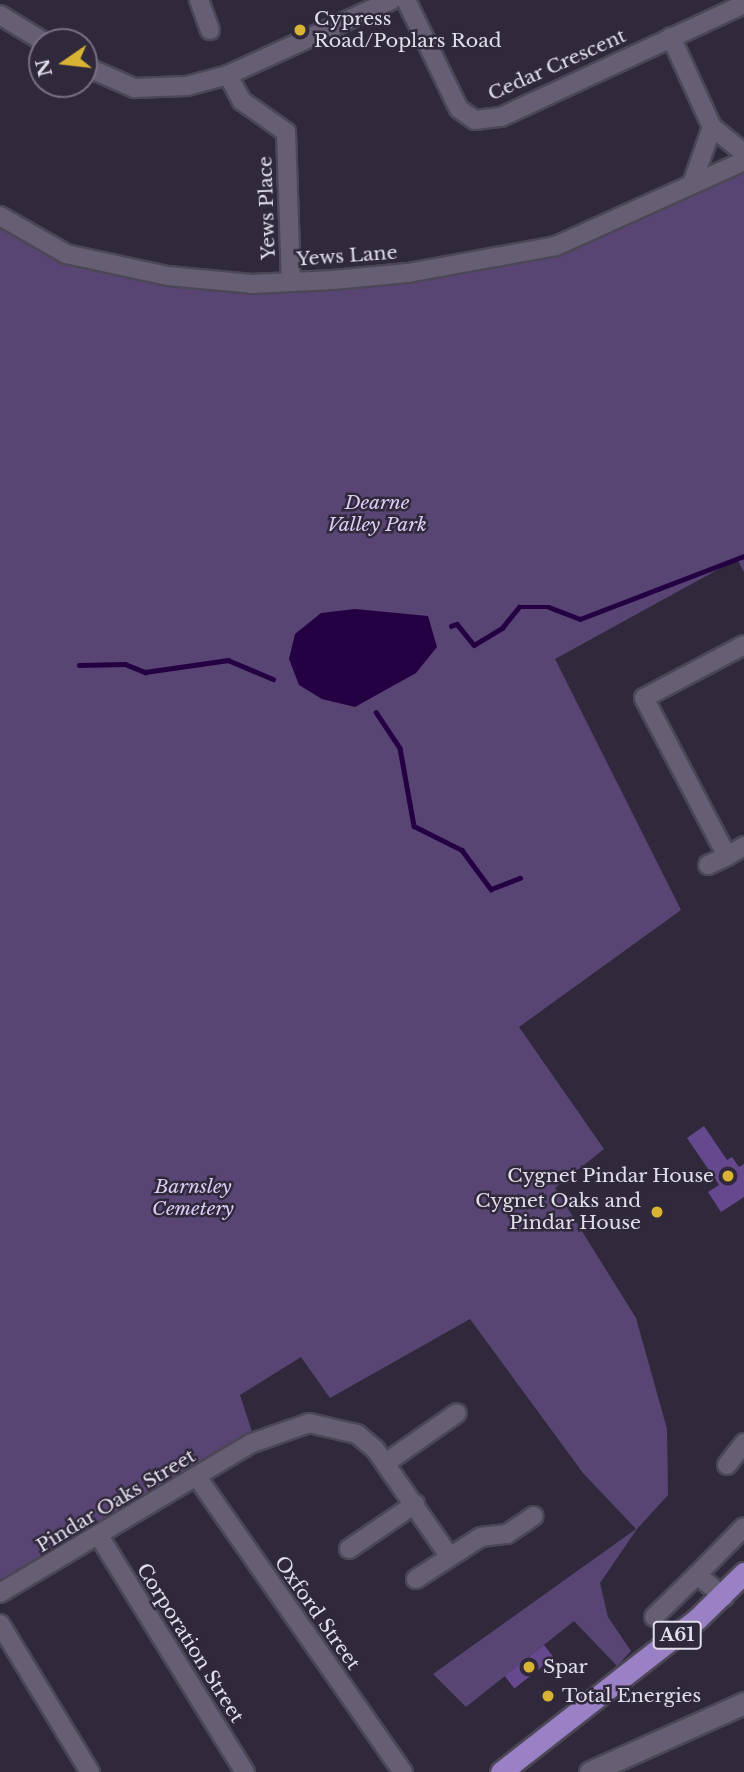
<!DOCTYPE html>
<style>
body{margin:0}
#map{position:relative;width:744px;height:1772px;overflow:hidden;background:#30293b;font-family:"Libre Baskerville",serif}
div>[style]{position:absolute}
.green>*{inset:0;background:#584574}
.water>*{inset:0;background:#240043}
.stream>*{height:4.5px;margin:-2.25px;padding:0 2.25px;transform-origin:2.25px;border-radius:2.25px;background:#240043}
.building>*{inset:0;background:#65488e;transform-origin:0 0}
.roads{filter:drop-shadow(2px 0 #4c4756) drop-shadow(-2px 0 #4c4756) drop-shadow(0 2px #4c4756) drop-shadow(0 -2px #4c4756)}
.minor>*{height:18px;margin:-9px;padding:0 9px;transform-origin:9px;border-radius:9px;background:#665f73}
.tertiary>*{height:21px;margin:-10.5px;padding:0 10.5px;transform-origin:10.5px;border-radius:10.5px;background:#665f73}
.trunk>*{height:21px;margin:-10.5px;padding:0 10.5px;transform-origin:10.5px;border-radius:10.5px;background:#9a80c4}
.dots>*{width:19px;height:19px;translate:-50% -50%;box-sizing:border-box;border:4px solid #30293b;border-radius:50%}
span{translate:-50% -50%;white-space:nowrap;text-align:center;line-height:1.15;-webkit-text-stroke:5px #30293b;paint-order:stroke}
.shield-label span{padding:2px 5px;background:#30293b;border:2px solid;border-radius:5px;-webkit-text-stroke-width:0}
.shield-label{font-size:18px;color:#e1dde9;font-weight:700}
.poi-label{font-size:19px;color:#e1dde9}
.left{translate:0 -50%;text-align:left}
.right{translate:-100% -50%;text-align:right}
.street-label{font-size:19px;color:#e1dde9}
.park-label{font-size:19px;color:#dccdf6;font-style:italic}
.north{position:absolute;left:28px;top:28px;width:70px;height:70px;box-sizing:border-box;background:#30293b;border:2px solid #777181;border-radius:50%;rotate:256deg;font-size:19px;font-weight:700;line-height:28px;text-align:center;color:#e1dde9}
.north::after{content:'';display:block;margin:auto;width:24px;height:32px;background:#d9b334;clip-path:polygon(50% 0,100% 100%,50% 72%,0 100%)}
</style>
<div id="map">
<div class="green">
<i style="clip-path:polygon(744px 169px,744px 572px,737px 559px,555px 659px,681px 910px,519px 1027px,604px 1149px,555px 1188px,636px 1318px,667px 1429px,668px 1495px,637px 1529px,600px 1583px,608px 1617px,631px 1651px,617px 1666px,574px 1621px,466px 1707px,433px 1674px,636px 1529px,583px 1473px,470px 1319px,330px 1398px,301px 1357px,240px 1395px,252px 1432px,0 1580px,0 226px,64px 261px,151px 283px,261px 290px,380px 285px,558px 252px)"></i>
</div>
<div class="water">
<i style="clip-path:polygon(355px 609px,428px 616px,437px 647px,416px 673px,355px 707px,322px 699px,299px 685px,289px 659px,295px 634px,321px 613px)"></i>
</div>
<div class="stream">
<i style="left:451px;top:626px;width:6px;rotate:-18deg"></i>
<i style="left:457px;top:624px;width:27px;rotate:51deg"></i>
<i style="left:474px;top:645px;width:33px;rotate:-31deg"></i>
<i style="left:502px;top:628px;width:27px;rotate:-51deg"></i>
<i style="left:519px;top:607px;width:30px"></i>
<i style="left:549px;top:607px;width:33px;rotate:21deg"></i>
<i style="left:580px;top:619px;width:176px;rotate:-21deg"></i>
<i style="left:79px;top:665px;width:46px;rotate:-1.2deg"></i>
<i style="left:125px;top:664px;width:22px;rotate:22deg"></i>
<i style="left:145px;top:672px;width:84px;rotate:-8.2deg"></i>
<i style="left:228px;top:660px;width:49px;rotate:22.9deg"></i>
<i style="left:376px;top:712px;width:43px;rotate:56.3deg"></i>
<i style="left:400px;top:748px;width:79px;rotate:79.8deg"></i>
<i style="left:414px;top:826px;width:54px;rotate:26.6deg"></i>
<i style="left:462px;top:850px;width:49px;rotate:53.4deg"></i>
<i style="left:491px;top:889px;width:31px;rotate:-21deg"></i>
</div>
<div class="building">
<i style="clip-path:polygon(704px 1126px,727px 1160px,732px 1157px,739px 1167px,744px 1164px,744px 1197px,721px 1212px,708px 1192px,719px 1185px,687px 1138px)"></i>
<i style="left:544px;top:1645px;width:16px;height:50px;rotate:52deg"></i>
</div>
<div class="roads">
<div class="minor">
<i style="left:199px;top:0;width:32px;rotate:70deg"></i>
<i style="left:406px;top:0;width:121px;rotate:64.1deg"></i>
<i style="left:459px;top:109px;width:19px;rotate:35deg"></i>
<i style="left:475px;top:120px;width:26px;rotate:-7deg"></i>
<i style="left:501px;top:117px;width:268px;rotate:-24.9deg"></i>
<i style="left:0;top:15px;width:52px;rotate:31.5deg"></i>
<i style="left:671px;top:37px;width:99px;rotate:65.5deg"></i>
<i style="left:712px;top:127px;width:41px;rotate:39.1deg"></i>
<i style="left:84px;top:66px;width:55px;rotate:23.7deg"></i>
<i style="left:134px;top:88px;width:53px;rotate:-2.2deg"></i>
<i style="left:187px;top:86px;width:42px;rotate:-15deg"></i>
<i style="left:228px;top:75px;width:180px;rotate:-24.6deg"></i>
<i style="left:228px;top:75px;width:30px;rotate:62deg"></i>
<i style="left:242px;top:101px;width:54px;rotate:35.2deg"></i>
<i style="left:286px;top:132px;width:149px;rotate:88.1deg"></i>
<i style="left:693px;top:181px;width:57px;rotate:-70.6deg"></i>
<i style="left:0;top:216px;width:76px;rotate:29.9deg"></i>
<i style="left:66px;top:254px;width:104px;rotate:12.2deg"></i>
<i style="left:168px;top:276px;width:84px;rotate:5.4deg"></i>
<i style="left:252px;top:284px;width:81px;rotate:-2.8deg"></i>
<i style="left:333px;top:280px;width:75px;rotate:-5.3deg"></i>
<i style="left:408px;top:273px;width:150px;rotate:-10.3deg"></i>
<i style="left:556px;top:246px;width:206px;rotate:-24.3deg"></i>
<i style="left:744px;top:645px;width:113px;rotate:152.1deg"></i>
<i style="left:644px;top:698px;width:178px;rotate:62.3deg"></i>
<i style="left:727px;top:856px;width:20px;rotate:-30deg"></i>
<i style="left:708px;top:865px;width:21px;rotate:-25deg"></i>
<i style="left:387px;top:1462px;width:85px;rotate:-35deg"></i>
<i style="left:727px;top:1465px;width:28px;rotate:-52deg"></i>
<i style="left:197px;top:1477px;width:360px;rotate:55.1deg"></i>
<i style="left:99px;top:1536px;width:278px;rotate:58.3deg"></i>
<i style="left:349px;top:1549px;width:80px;rotate:-34.3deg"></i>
<i style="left:697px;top:1575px;width:67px;rotate:-45.6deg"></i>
<i style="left:416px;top:1579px;width:77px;rotate:-32.9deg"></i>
<i style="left:481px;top:1537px;width:26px;rotate:-7deg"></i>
<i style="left:507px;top:1534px;width:32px;rotate:-34deg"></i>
<i style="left:0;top:1593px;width:293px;rotate:-30.8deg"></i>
<i style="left:252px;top:1443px;width:60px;rotate:-19.3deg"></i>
<i style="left:309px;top:1423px;width:49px;rotate:12.9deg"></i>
<i style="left:357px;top:1434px;width:23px;rotate:40deg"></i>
<i style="left:375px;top:1449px;width:130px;rotate:55.3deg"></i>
<i style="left:654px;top:1617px;width:60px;rotate:-44.3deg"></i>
<i style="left:697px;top:1575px;width:35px;rotate:39deg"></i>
<i style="left:0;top:1624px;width:173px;rotate:58.7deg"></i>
</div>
<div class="tertiary">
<i style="left:590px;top:1772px;width:169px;rotate:-24.1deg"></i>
</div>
<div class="trunk">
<i style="left:501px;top:1772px;width:249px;rotate:-38deg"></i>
<i style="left:697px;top:1619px;width:66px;rotate:-44.4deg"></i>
</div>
</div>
<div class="dots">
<i style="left:300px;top:30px;background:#d9b334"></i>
<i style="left:728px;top:1176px;background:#d9b334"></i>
<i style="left:657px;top:1212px;background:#d9b334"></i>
<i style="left:529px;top:1667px;background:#d9b334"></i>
<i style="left:548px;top:1696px;background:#d9b334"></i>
</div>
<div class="shield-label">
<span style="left:677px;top:1635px">A61</span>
</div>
<div class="poi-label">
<span class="left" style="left:314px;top:30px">Cypress<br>Road/Poplars Road</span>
<span class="right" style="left:714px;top:1176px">Cygnet Pindar House</span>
<span class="right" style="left:641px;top:1212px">Cygnet Oaks and<br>Pindar House</span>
<span class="left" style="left:543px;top:1667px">Spar</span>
<span class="left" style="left:562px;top:1696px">Total Energies</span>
</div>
<div class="street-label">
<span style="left:557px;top:65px;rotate:-24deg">Cedar Crescent</span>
<span style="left:267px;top:208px;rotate:-92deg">Yews Place</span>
<span style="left:347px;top:256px;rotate:-4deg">Yews Lane</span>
<span style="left:116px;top:1501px;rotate:-31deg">Pindar Oaks Street</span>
<span style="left:317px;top:1613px;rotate:55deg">Oxford Street</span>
<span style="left:190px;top:1643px;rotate:58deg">Corporation Street</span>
</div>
<div class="park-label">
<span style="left:377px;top:514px">Dearne<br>Valley Park</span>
<span style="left:193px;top:1198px">Barnsley<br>Cemetery</span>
</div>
<div class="north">N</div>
</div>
